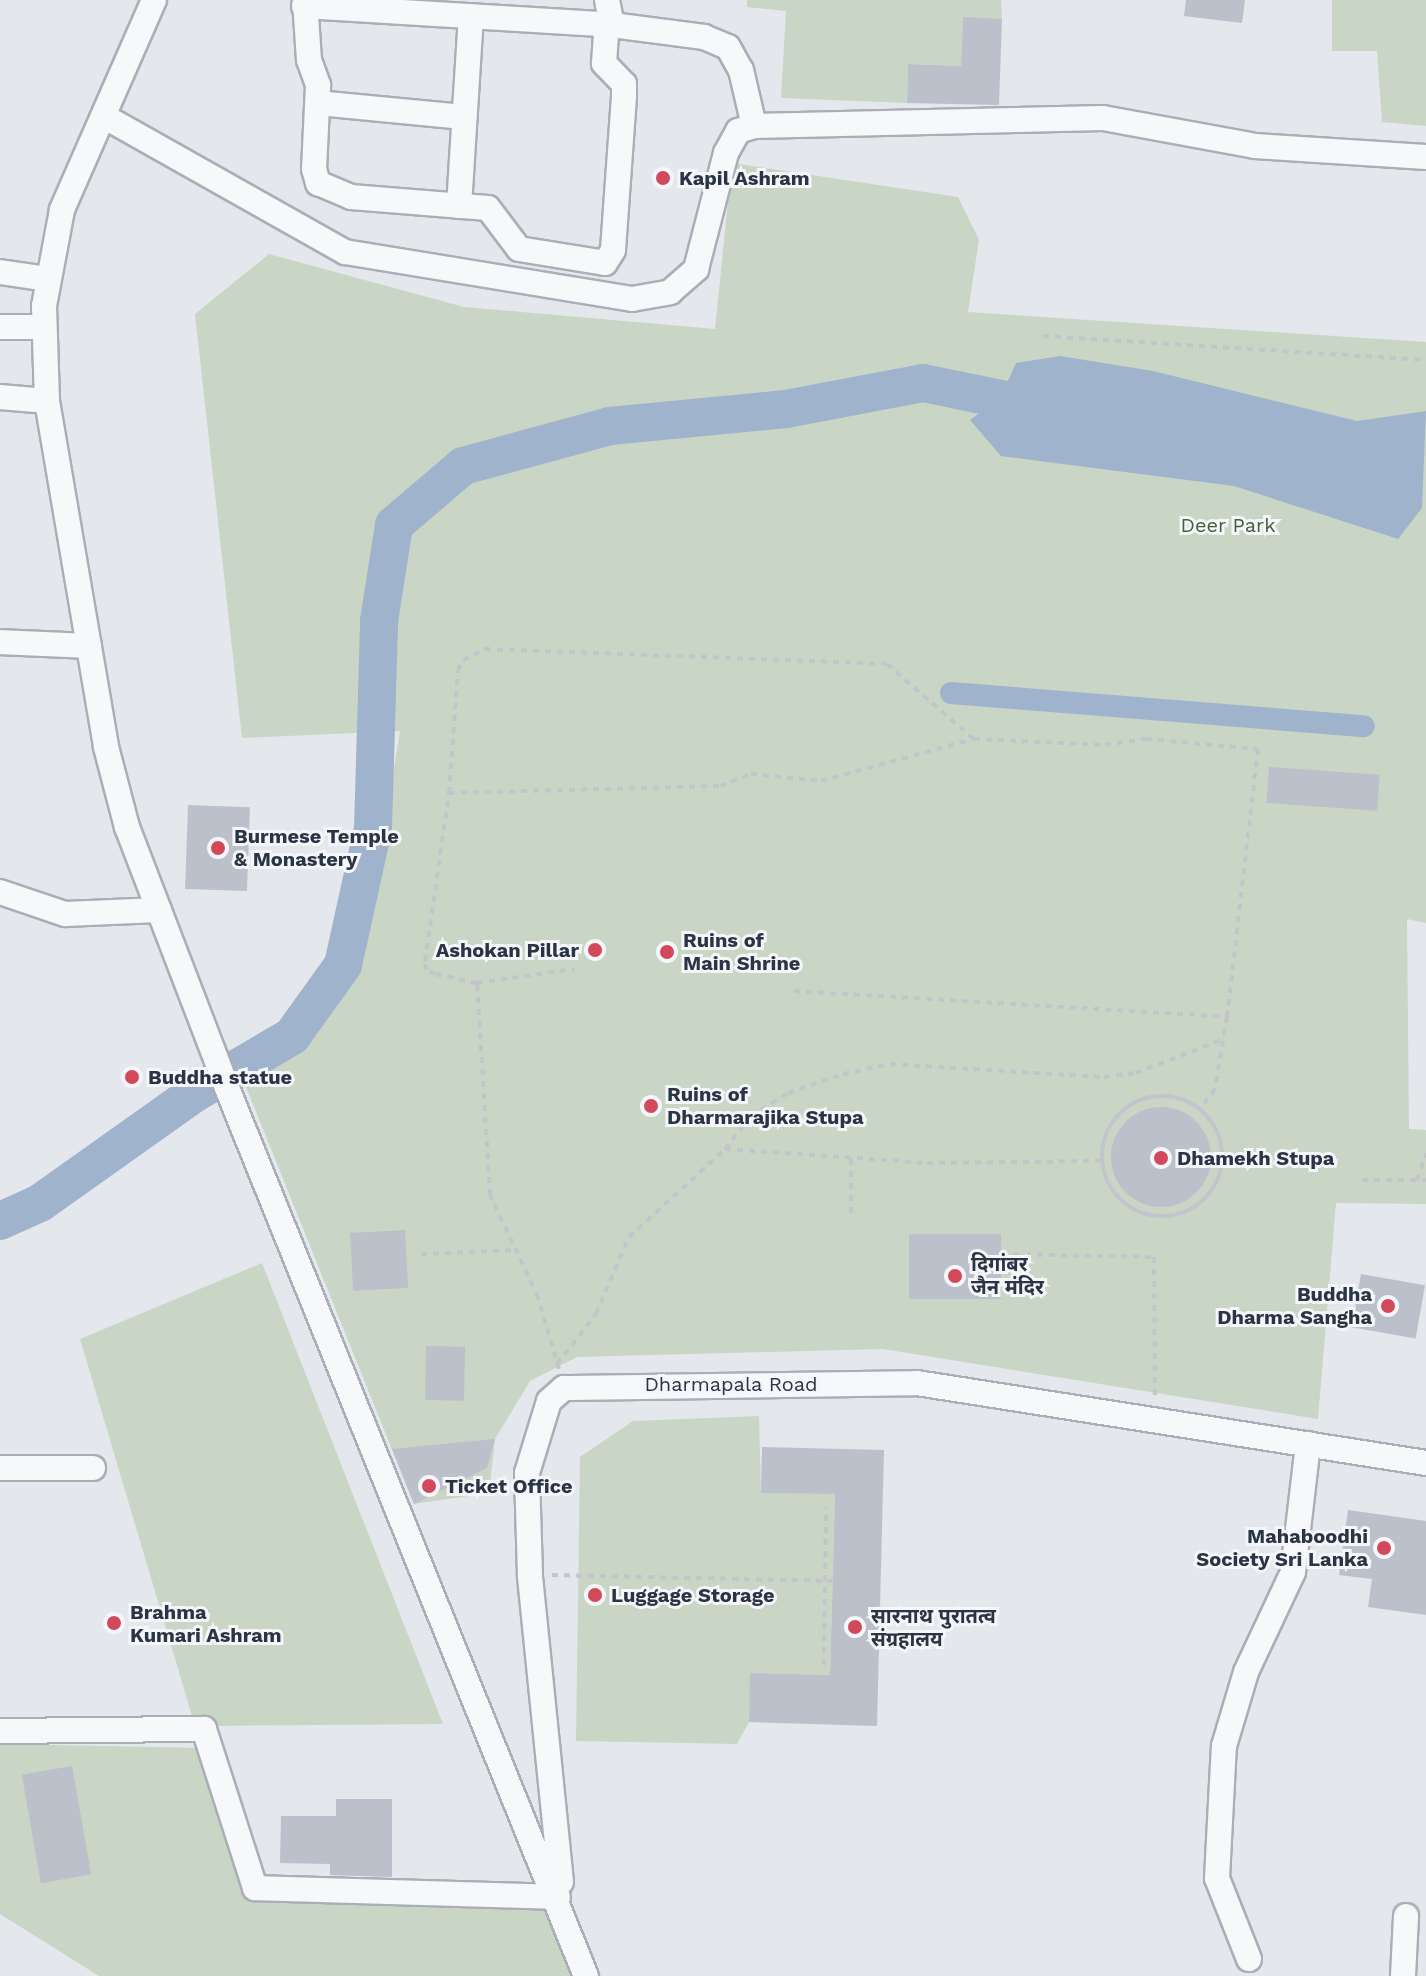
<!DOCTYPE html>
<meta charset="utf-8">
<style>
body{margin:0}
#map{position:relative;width:1426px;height:1976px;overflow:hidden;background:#e4e7ec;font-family:"Work Sans","Noto Sans Devanagari",sans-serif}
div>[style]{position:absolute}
.green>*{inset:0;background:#c9d6c5}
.water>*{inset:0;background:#9fb4cc}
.canal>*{height:22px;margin:-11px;padding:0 11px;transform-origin:11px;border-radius:11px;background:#9fb4cc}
.river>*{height:38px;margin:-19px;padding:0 19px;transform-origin:19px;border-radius:19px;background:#9fb4cc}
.building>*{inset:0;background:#bbc0ca;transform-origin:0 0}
.round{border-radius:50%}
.path>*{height:4px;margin-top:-2px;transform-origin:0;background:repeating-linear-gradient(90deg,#c2c5cb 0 6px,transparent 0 12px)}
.path>.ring{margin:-2px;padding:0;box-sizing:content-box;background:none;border:4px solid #c2c5cb;border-radius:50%}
.roads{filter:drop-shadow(2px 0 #a9aeb7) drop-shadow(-2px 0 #a9aeb7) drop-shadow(0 2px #a9aeb7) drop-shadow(0 -2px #a9aeb7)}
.minor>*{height:24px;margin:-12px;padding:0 12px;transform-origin:12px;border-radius:12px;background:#f7f8fa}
.dots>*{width:22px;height:22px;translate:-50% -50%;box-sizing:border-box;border:4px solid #f4f6f9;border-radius:50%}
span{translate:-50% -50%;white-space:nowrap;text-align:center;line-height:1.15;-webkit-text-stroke:6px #f4f6f9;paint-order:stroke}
.poi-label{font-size:20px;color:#2b3445;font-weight:700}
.left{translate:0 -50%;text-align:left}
.right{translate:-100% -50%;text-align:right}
.park-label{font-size:20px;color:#3f6138}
.street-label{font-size:20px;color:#2b3445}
</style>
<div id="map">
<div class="green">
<i style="clip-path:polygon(747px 0,1001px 0,1002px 19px,963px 18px,961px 66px,908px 64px,907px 103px,781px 98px,786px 11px,747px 7px)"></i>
<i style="clip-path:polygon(1332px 0,1426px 0,1426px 126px,1382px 122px,1377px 51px,1332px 51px)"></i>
<i style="clip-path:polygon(732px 163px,958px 197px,979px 240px,968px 312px,1426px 342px,1426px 923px,1407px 919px,1409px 1129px,1426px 1130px,1426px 1204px,1336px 1203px,1318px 1419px,883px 1349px,577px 1357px,530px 1381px,495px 1439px,489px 1493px,414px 1504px,242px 1077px,311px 1041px,363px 964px,400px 731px,242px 738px,195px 314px,269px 254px,464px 307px,715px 329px)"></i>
<i style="clip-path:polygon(262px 1263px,443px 1724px,195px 1726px,80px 1339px)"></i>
<i style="clip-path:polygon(759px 1416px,761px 1492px,835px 1494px,830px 1675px,751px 1673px,749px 1722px,737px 1744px,576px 1741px,580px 1457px,633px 1421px)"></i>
<i style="clip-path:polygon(0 1744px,203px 1748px,254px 1895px,542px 1894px,570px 1976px,99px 1976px,0 1914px)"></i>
</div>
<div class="water">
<i style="clip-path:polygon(1060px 356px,1153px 371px,1357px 421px,1426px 411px,1422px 508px,1398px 539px,1234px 486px,1001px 456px,970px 420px,1000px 398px,1016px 363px)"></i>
</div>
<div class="canal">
<i style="left:951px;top:693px;width:414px;rotate:4.6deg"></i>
</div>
<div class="river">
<i style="left:0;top:1221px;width:44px;rotate:-24.2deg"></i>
<i style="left:40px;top:1203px;width:190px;rotate:-35.4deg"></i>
<i style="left:195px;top:1093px;width:113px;rotate:-30.4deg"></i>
<i style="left:292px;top:1036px;width:87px;rotate:-54.3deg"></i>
<i style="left:343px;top:965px;width:140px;rotate:-77.6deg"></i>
<i style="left:373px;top:828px;width:207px;rotate:-88.3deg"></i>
<i style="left:379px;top:621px;width:97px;rotate:-81.1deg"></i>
<i style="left:394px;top:525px;width:91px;rotate:-40.5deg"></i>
<i style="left:463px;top:466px;width:152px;rotate:-15.2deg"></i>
<i style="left:610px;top:426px;width:177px;rotate:-5.5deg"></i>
<i style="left:786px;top:409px;width:139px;rotate:-10.7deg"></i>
<i style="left:923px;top:383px;width:130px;rotate:11.6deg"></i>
</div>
<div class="building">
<i style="clip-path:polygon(1186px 0,1245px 0,1242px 23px,1184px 16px)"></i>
<i style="clip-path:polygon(963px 17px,1002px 19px,999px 105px,907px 103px,908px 64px,961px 66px)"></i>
<i style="left:1269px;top:767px;width:111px;height:36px;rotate:4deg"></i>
<i style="left:188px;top:805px;width:62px;height:84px;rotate:2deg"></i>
<i class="round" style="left:1111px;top:1107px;width:100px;height:100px"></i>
<i style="left:405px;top:1230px;width:58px;height:55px;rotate:87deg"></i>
<i style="left:909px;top:1234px;width:92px;height:65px"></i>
<i style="left:1361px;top:1274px;width:65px;height:54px;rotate:10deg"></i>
<i style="left:426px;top:1346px;width:39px;height:54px;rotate:1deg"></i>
<i style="clip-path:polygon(495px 1439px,487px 1468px,414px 1504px,392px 1449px)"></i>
<i style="clip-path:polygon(762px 1447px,884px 1450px,877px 1726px,749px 1722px,750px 1673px,830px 1675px,835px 1494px,761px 1493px)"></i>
<i style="clip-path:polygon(1348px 1510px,1426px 1521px,1426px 1615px,1368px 1607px,1372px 1579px,1339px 1575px)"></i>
<i style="left:72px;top:1766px;width:110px;height:51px;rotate:80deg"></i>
<i style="clip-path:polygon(336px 1799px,392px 1799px,392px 1877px,330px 1875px,330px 1864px,280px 1863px,281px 1816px,336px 1816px)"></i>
</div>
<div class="path">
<i style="left:1043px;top:336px;width:384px;rotate:3.6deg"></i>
<i style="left:449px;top:793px;width:123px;rotate:-85.8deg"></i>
<i style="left:458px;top:670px;width:11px;rotate:-63deg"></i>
<i style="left:463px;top:660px;width:25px;rotate:-27deg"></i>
<i style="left:485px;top:649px;width:402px;rotate:2.1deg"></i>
<i style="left:887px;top:664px;width:115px;rotate:40.8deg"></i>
<i style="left:477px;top:983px;width:99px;rotate:-8.1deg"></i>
<i style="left:794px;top:991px;width:434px;rotate:3.4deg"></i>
<i class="ring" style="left:1102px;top:1096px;width:116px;height:116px"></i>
<i style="left:725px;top:1149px;width:42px;rotate:-51.8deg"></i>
<i style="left:751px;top:1116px;width:44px;rotate:-31.9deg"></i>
<i style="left:788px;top:1093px;width:58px;rotate:-19.1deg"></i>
<i style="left:843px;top:1074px;width:48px;rotate:-12deg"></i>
<i style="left:890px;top:1064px;width:214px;rotate:3.5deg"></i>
<i style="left:1104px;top:1077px;width:32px;rotate:-7deg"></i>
<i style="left:1136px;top:1073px;width:94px;rotate:-21.1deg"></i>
<i style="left:851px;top:1159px;width:56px;rotate:90deg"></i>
<i style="left:1362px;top:1180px;width:64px"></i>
<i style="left:1417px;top:1180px;width:28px;rotate:-71deg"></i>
<i style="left:421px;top:1254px;width:94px;rotate:-2.4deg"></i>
<i style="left:1001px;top:1254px;width:153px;rotate:1.1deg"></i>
<i style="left:1154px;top:1257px;width:140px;rotate:89.6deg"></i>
<i style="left:557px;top:1364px;width:63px;rotate:-52deg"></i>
<i style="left:596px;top:1314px;width:84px;rotate:-66.8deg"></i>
<i style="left:629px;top:1237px;width:130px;rotate:-42.5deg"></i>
<i style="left:725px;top:1149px;width:202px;rotate:4deg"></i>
<i style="left:927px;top:1163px;width:174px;rotate:-0.7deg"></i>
<i style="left:559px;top:1369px;width:75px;rotate:-106.3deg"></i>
<i style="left:538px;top:1297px;width:113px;rotate:-115.2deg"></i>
<i style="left:490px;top:1195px;width:212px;rotate:-93.5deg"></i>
<i style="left:477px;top:983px;width:43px;rotate:-167.9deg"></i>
<i style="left:435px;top:974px;width:10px;rotate:-156deg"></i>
<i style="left:426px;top:970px;width:9px;rotate:-96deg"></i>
<i style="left:425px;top:961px;width:170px;rotate:-81.9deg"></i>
<i style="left:449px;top:793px;width:271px;rotate:-1.5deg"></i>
<i style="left:720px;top:786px;width:33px;rotate:-21deg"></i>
<i style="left:751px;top:774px;width:70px;rotate:5.7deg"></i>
<i style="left:821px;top:781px;width:159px;rotate:-15.4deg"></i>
<i style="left:974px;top:739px;width:131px;rotate:2.6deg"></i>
<i style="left:1105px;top:745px;width:41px;rotate:-8.3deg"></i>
<i style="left:1146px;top:739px;width:112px;rotate:5.1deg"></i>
<i style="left:1258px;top:749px;width:270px;rotate:96.6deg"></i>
<i style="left:1227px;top:1017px;width:73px;rotate:99.5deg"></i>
<i style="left:1215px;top:1089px;width:25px;rotate:127deg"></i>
<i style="left:552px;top:1575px;width:281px;rotate:1.2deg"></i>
<i style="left:824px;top:1665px;width:157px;rotate:-89.3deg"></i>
</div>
<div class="roads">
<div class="minor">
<i style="left:154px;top:0;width:229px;rotate:113.7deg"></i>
<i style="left:62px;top:210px;width:98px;rotate:100.6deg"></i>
<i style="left:44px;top:306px;width:95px;rotate:88.2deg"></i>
<i style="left:47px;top:401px;width:351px;rotate:80.3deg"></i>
<i style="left:106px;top:747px;width:83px;rotate:75.3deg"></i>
<i style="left:127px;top:827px;width:280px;rotate:69deg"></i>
<i style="left:227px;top:1088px;width:958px;rotate:67.99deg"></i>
<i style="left:305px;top:0;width:60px;rotate:86.2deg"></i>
<i style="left:309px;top:60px;width:27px;rotate:70deg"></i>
<i style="left:318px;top:85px;width:84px;rotate:92.7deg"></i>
<i style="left:314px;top:169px;width:15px;rotate:74deg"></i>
<i style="left:318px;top:183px;width:36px;rotate:23deg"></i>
<i style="left:351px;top:197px;width:137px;rotate:4.6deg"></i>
<i style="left:488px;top:208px;width:51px;rotate:52.9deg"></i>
<i style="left:519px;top:249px;width:87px;rotate:9.2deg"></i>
<i style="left:605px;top:263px;width:15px;rotate:-58deg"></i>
<i style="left:613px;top:250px;width:155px;rotate:-85.9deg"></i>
<i style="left:624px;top:95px;width:11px;rotate:-90deg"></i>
<i style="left:624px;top:84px;width:29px;rotate:-134deg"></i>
<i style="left:604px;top:63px;width:39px;rotate:-86deg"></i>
<i style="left:607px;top:0;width:25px;rotate:79deg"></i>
<i style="left:612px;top:25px;width:93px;rotate:7.4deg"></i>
<i style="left:704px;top:37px;width:26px;rotate:23deg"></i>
<i style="left:728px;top:47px;width:26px;rotate:61deg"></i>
<i style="left:741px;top:70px;width:57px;rotate:76.9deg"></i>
<i style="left:304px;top:6px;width:309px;rotate:3.5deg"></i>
<i style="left:318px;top:103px;width:147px;rotate:5.5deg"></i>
<i style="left:107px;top:118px;width:273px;rotate:29.4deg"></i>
<i style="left:345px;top:252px;width:291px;rotate:9.3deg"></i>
<i style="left:632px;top:299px;width:39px;rotate:-10deg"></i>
<i style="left:670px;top:292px;width:35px;rotate:-41deg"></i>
<i style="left:696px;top:269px;width:120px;rotate:-75.5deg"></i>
<i style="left:726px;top:153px;width:25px;rotate:-61deg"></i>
<i style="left:738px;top:131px;width:17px;rotate:-17deg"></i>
<i style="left:754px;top:126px;width:349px;rotate:-1.3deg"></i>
<i style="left:1103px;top:118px;width:155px;rotate:10.4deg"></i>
<i style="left:1255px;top:146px;width:171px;rotate:3.7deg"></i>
<i style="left:459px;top:206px;width:190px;rotate:-86.4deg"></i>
<i style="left:0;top:272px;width:49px;rotate:8.3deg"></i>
<i style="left:0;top:327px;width:44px"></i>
<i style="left:0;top:397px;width:47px;rotate:4.9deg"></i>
<i style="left:0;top:642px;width:89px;rotate:2.6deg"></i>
<i style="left:0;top:892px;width:69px;rotate:18.7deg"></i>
<i style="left:65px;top:914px;width:94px;rotate:-2.4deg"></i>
<i style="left:0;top:1468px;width:93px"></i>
<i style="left:0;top:1731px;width:204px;rotate:-0.6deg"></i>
<i style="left:204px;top:1729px;width:167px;rotate:72.2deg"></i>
<i style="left:255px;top:1888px;width:303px;rotate:1.7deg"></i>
<i style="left:561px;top:1882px;width:309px;rotate:-95.8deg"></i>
<i style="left:530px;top:1575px;width:102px;rotate:-91.7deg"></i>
<i style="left:527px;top:1473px;width:75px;rotate:-73deg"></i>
<i style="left:549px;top:1401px;width:20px;rotate:-41deg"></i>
<i style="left:564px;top:1388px;width:353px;rotate:-0.8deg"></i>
<i style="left:917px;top:1383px;width:515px;rotate:8.93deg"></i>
<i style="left:1249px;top:1959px;width:87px;rotate:-111.6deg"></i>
<i style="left:1217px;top:1878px;width:132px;rotate:-87deg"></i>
<i style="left:1224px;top:1746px;width:77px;rotate:-73.4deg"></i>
<i style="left:1246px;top:1672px;width:110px;rotate:-64.8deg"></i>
<i style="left:1293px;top:1572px;width:129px;rotate:-83.3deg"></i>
<i style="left:1403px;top:1976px;width:60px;rotate:-87.1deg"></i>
</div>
</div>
<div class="dots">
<i style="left:663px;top:178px;background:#d1495b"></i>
<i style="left:218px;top:848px;background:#d1495b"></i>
<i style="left:595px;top:950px;background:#d1495b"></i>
<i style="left:667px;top:952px;background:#d1495b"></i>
<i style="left:132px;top:1077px;background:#d1495b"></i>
<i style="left:651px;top:1106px;background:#d1495b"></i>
<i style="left:1161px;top:1158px;background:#d1495b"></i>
<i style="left:955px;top:1276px;background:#d1495b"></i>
<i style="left:1388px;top:1306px;background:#d1495b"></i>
<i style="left:429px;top:1486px;background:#d1495b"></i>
<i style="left:1384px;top:1548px;background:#d1495b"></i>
<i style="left:595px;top:1595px;background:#d1495b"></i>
<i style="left:114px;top:1623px;background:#d1495b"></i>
<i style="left:855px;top:1627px;background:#d1495b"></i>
</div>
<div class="poi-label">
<span class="left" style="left:679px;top:178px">Kapil Ashram</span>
<span class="left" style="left:234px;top:848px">Burmese Temple<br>&amp; Monastery</span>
<span class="left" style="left:683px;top:952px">Ruins of<br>Main Shrine</span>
<span class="right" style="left:579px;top:950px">Ashokan Pillar</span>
<span class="left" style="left:148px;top:1077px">Buddha statue</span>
<span class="left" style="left:667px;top:1106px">Ruins of<br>Dharmarajika Stupa</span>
<span class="left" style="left:1177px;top:1158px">Dhamekh Stupa</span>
<span class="left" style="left:971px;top:1276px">दिगांबर<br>जैन मंदिर</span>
<span class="right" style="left:1372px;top:1306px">Buddha<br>Dharma Sangha</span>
<span class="left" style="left:445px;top:1486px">Ticket Office</span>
<span class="right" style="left:1368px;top:1548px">Mahaboodhi<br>Society Sri Lanka</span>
<span class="left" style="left:611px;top:1595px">Luggage Storage</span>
<span class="left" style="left:130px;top:1624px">Brahma<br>Kumari Ashram</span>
<span class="left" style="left:871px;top:1628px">सारनाथ पुरातत्व<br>संग्रहालय</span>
</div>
<div class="park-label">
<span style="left:1228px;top:525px">Deer Park</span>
</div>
<div class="street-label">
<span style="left:731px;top:1384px">Dharmapala Road</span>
</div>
</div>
